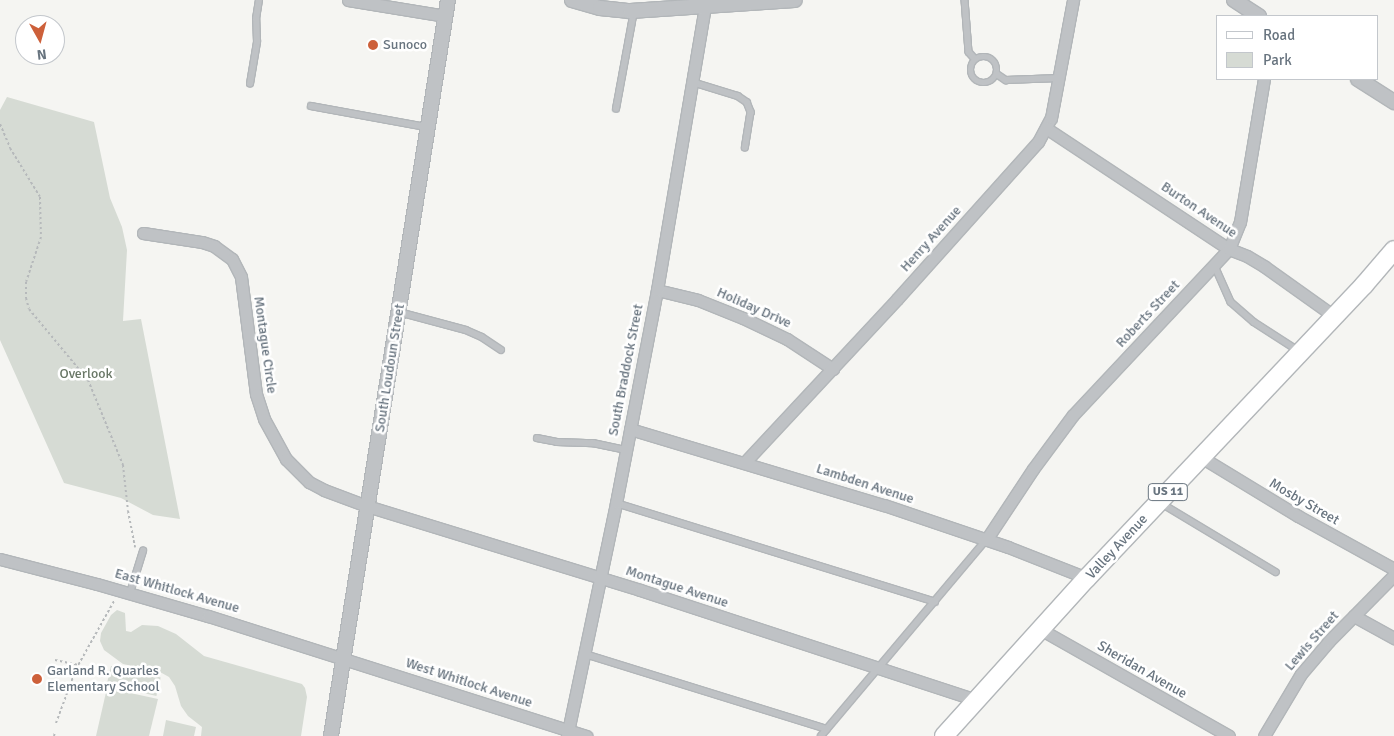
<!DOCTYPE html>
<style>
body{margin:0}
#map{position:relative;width:1394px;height:736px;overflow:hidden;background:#f5f5f2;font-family:Signika,sans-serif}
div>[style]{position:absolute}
.green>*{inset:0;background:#d6dbd4;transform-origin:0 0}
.path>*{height:2px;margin-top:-1px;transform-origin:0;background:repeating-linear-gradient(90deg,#b6b9bb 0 2.5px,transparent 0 5px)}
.roads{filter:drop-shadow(1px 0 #b2b6b9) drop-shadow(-1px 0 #b2b6b9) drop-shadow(0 1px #b2b6b9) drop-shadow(0 -1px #b2b6b9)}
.service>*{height:5.5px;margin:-2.75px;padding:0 2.75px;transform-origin:2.75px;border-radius:2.75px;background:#bfc2c5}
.service>.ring{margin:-2.75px;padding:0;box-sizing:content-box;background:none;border:5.5px solid #bfc2c5;border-radius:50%}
.minor>*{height:11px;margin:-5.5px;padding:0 5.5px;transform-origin:5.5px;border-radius:5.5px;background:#bfc2c5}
.tertiary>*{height:14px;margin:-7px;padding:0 7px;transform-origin:7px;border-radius:7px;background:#bfc2c5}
.primary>*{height:18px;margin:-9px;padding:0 9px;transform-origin:9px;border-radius:9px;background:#fff}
.dots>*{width:14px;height:14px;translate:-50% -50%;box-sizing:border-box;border:2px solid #fff;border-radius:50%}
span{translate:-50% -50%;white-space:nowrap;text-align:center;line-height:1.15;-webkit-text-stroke:5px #fff;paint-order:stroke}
.shield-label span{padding:1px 4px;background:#fff;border:1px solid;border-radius:4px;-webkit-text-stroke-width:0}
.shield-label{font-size:12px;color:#68747f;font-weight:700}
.poi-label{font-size:14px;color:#68747f}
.left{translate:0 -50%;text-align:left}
.street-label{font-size:14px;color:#68747f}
.park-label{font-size:14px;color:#697766}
.legend{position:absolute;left:1216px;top:15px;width:162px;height:65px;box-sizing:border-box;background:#fff;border:1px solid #c3c7cc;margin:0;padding:6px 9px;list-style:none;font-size:15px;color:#68747f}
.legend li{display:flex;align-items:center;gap:10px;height:25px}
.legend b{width:25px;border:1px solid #c3c7cc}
.north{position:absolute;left:15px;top:15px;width:50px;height:50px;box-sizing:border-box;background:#fff;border:1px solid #c3c7cc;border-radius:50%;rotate:173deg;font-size:14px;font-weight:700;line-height:20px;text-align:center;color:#68747f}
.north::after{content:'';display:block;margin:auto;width:18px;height:22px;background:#cd603a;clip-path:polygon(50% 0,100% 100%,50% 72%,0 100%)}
</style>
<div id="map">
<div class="green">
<i style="clip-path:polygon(7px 97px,94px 122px,110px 198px,122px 227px,127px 250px,123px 321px,141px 319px,180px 519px,153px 515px,121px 498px,64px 483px,0 340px,0 110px)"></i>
<i style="clip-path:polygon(117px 610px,125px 613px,126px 631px,131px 632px,142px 625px,158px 626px,176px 634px,204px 656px,302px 684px,305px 688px,307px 697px,301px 736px,201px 736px,202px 727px,188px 716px,181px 706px,175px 686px,169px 677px,160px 672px,123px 664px,104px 650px,100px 641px,101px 633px,111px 615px)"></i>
<i style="left:111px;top:666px;width:51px;height:19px;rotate:13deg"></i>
<i style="clip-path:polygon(107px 688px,158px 699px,149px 736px,96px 736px)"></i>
<i style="clip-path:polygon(166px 720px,196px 727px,194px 736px,163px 736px)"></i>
</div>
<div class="path">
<i style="left:0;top:124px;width:26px;rotate:67deg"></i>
<i style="left:10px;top:148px;width:57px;rotate:58.5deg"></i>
<i style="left:40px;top:197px;width:40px;rotate:88.6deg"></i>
<i style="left:41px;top:237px;width:47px;rotate:108.4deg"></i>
<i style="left:26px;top:282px;width:16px;rotate:90deg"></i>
<i style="left:26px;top:298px;width:11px;rotate:75deg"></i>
<i style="left:29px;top:309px;width:92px;rotate:50.3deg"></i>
<i style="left:88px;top:380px;width:92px;rotate:67.6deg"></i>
<i style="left:123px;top:465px;width:46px;rotate:83.8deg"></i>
<i style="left:128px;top:511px;width:37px;rotate:79deg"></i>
<i style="left:55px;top:660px;width:24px;rotate:12deg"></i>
<i style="left:56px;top:723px;width:58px;rotate:-69.7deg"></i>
<i style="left:76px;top:669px;width:78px;rotate:-60.8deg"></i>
<i style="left:54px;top:736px;width:4px;rotate:-76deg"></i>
</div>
<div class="roads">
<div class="service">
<i style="left:965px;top:0;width:52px;rotate:85.6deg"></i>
<i style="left:969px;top:52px;width:9px;rotate:49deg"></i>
<i class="ring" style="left:971px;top:57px;width:20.5px;height:20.5px"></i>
<i style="left:997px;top:74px;width:11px;rotate:34deg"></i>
<i style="left:1006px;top:80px;width:53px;rotate:-2.2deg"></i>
<i style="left:692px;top:82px;width:48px;rotate:16.9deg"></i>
<i style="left:738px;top:96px;width:11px;rotate:34deg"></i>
<i style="left:747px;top:102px;width:11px;rotate:68deg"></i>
<i style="left:751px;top:112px;width:36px;rotate:99deg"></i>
<i style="left:250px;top:84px;width:43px;rotate:-80.5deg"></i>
<i style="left:257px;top:42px;width:23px;rotate:-92deg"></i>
<i style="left:256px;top:19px;width:19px;rotate:-81deg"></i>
<i style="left:311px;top:106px;width:118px;rotate:10.3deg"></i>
<i style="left:616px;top:109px;width:100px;rotate:-79.6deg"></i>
<i style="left:1215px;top:266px;width:39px;rotate:66deg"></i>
<i style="left:1231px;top:302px;width:30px;rotate:41deg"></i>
<i style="left:1254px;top:322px;width:54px;rotate:32.8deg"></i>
<i style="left:399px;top:312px;width:69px;rotate:15deg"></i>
<i style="left:466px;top:330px;width:17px;rotate:24deg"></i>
<i style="left:482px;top:337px;width:23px;rotate:34deg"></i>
<i style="left:537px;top:438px;width:20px;rotate:11deg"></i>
<i style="left:557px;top:442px;width:36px;rotate:2deg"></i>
<i style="left:593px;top:443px;width:34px;rotate:12deg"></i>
<i style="left:616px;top:503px;width:334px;rotate:17.2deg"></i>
<i style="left:1161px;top:503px;width:134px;rotate:31deg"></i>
<i style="left:130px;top:593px;width:44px;rotate:-72.8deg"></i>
<i style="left:585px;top:654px;width:253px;rotate:17.2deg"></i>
<i style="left:821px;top:736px;width:256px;rotate:-49.9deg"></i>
</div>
<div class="minor">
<i style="left:348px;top:0;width:99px;rotate:9.3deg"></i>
<i style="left:1046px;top:128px;width:219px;rotate:33.5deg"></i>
<i style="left:1229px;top:249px;width:19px;rotate:21deg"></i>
<i style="left:1247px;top:256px;width:21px;rotate:31deg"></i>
<i style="left:1265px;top:267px;width:85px;rotate:35.4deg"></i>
<i style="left:143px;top:233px;width:60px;rotate:8.7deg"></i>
<i style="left:202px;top:242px;width:13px;rotate:18deg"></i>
<i style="left:214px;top:246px;width:22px;rotate:36deg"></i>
<i style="left:232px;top:259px;width:20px;rotate:63deg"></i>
<i style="left:241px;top:277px;width:118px;rotate:82.7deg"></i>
<i style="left:256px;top:394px;width:26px;rotate:72deg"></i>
<i style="left:264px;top:419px;width:46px;rotate:61.2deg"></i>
<i style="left:286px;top:459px;width:33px;rotate:45deg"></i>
<i style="left:309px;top:482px;width:17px;rotate:28deg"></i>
<i style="left:324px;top:490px;width:46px;rotate:20.4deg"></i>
<i style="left:367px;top:506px;width:286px;rotate:17.1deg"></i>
<i style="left:640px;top:590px;width:354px;rotate:18.1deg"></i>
<i style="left:657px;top:290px;width:42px;rotate:13.7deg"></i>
<i style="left:698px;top:300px;width:48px;rotate:21.8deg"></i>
<i style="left:743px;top:318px;width:49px;rotate:25.5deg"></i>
<i style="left:787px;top:339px;width:55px;rotate:33.1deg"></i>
<i style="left:630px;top:429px;width:265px;rotate:16.7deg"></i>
<i style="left:884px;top:505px;width:131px;rotate:18.7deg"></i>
<i style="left:1008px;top:547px;width:85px;rotate:21.4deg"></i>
<i style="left:1201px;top:457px;width:114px;rotate:31.3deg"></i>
<i style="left:1298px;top:516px;width:110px;rotate:28.9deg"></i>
<i style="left:745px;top:462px;width:223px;rotate:-47deg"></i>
<i style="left:897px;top:299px;width:211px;rotate:-48.1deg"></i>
<i style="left:1038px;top:142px;width:27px;rotate:-62deg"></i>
<i style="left:1051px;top:118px;width:120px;rotate:-79.4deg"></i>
<i style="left:986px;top:540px;width:85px;rotate:-56.5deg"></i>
<i style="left:1033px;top:469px;width:67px;rotate:-53.5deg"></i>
<i style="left:1073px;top:415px;width:228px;rotate:-46.8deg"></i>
<i style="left:1229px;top:249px;width:29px;rotate:-68deg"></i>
<i style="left:1240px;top:222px;width:145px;rotate:-80.5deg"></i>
<i style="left:0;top:559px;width:100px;rotate:14.5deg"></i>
<i style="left:97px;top:584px;width:116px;rotate:16.1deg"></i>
<i style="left:208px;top:616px;width:397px;rotate:17.6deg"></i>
<i style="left:1354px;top:616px;width:46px;rotate:28.8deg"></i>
<i style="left:1040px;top:629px;width:217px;rotate:29.5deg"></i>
<i style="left:567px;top:736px;width:238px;rotate:-78.1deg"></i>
<i style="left:616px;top:503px;width:217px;rotate:-79.1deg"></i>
<i style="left:657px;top:290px;width:287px;rotate:-80.4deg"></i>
<i style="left:1264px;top:736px;width:72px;rotate:-59.2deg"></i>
<i style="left:1301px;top:674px;width:43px;rotate:-49.7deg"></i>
<i style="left:1329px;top:641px;width:93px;rotate:-45.4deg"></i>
</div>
<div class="tertiary">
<i style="left:572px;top:0;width:29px;rotate:16deg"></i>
<i style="left:600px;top:8px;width:30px;rotate:6deg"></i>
<i style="left:630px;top:11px;width:165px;rotate:-3.8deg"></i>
<i style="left:1234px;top:0;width:30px;rotate:33deg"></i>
<i style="left:1358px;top:79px;width:43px;rotate:32.6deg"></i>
<i style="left:331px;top:736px;width:745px;rotate:-80.97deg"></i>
</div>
<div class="primary">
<i style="left:944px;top:736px;width:213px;rotate:-47.9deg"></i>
<i style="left:1087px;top:578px;width:403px;rotate:-46.6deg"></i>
<i style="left:1364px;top:285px;width:46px;rotate:-49.4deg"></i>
</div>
</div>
<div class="dots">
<i style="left:373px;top:45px;background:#cd603a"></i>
<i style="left:37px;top:679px;background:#cd603a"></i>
</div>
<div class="shield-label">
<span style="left:1168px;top:492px">US 11</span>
</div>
<div class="poi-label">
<span class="left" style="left:383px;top:45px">Sunoco</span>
<span class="left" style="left:47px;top:679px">Garland R. Quarles<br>Elementary School</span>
</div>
<div class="street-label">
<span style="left:1199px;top:210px;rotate:34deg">Burton Avenue</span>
<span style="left:931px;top:239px;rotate:-48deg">Henry Avenue</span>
<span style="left:754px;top:308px;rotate:24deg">Holiday Drive</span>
<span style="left:1148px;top:314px;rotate:-47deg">Roberts Street</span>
<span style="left:265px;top:345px;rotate:82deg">Montague Circle</span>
<span style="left:390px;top:368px;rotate:-81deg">South Loudoun Street</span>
<span style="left:626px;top:370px;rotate:-79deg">South Braddock Street</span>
<span style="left:865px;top:484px;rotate:18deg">Lambden Avenue</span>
<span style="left:1304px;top:502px;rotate:30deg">Mosby Street</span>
<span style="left:1117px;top:547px;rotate:-47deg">Valley Avenue</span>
<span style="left:677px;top:587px;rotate:18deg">Montague Avenue</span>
<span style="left:177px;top:591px;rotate:16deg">East Whitlock Avenue</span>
<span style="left:1312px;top:641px;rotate:-49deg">Lewis Street</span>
<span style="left:1142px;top:670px;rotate:30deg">Sheridan Avenue</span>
<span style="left:469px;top:683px;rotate:18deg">West Whitlock Avenue</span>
</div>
<div class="park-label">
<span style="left:86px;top:374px">Overlook</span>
</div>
<ul class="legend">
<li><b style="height:6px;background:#fff"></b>Road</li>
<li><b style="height:14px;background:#d6dbd4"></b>Park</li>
</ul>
<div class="north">N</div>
</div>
